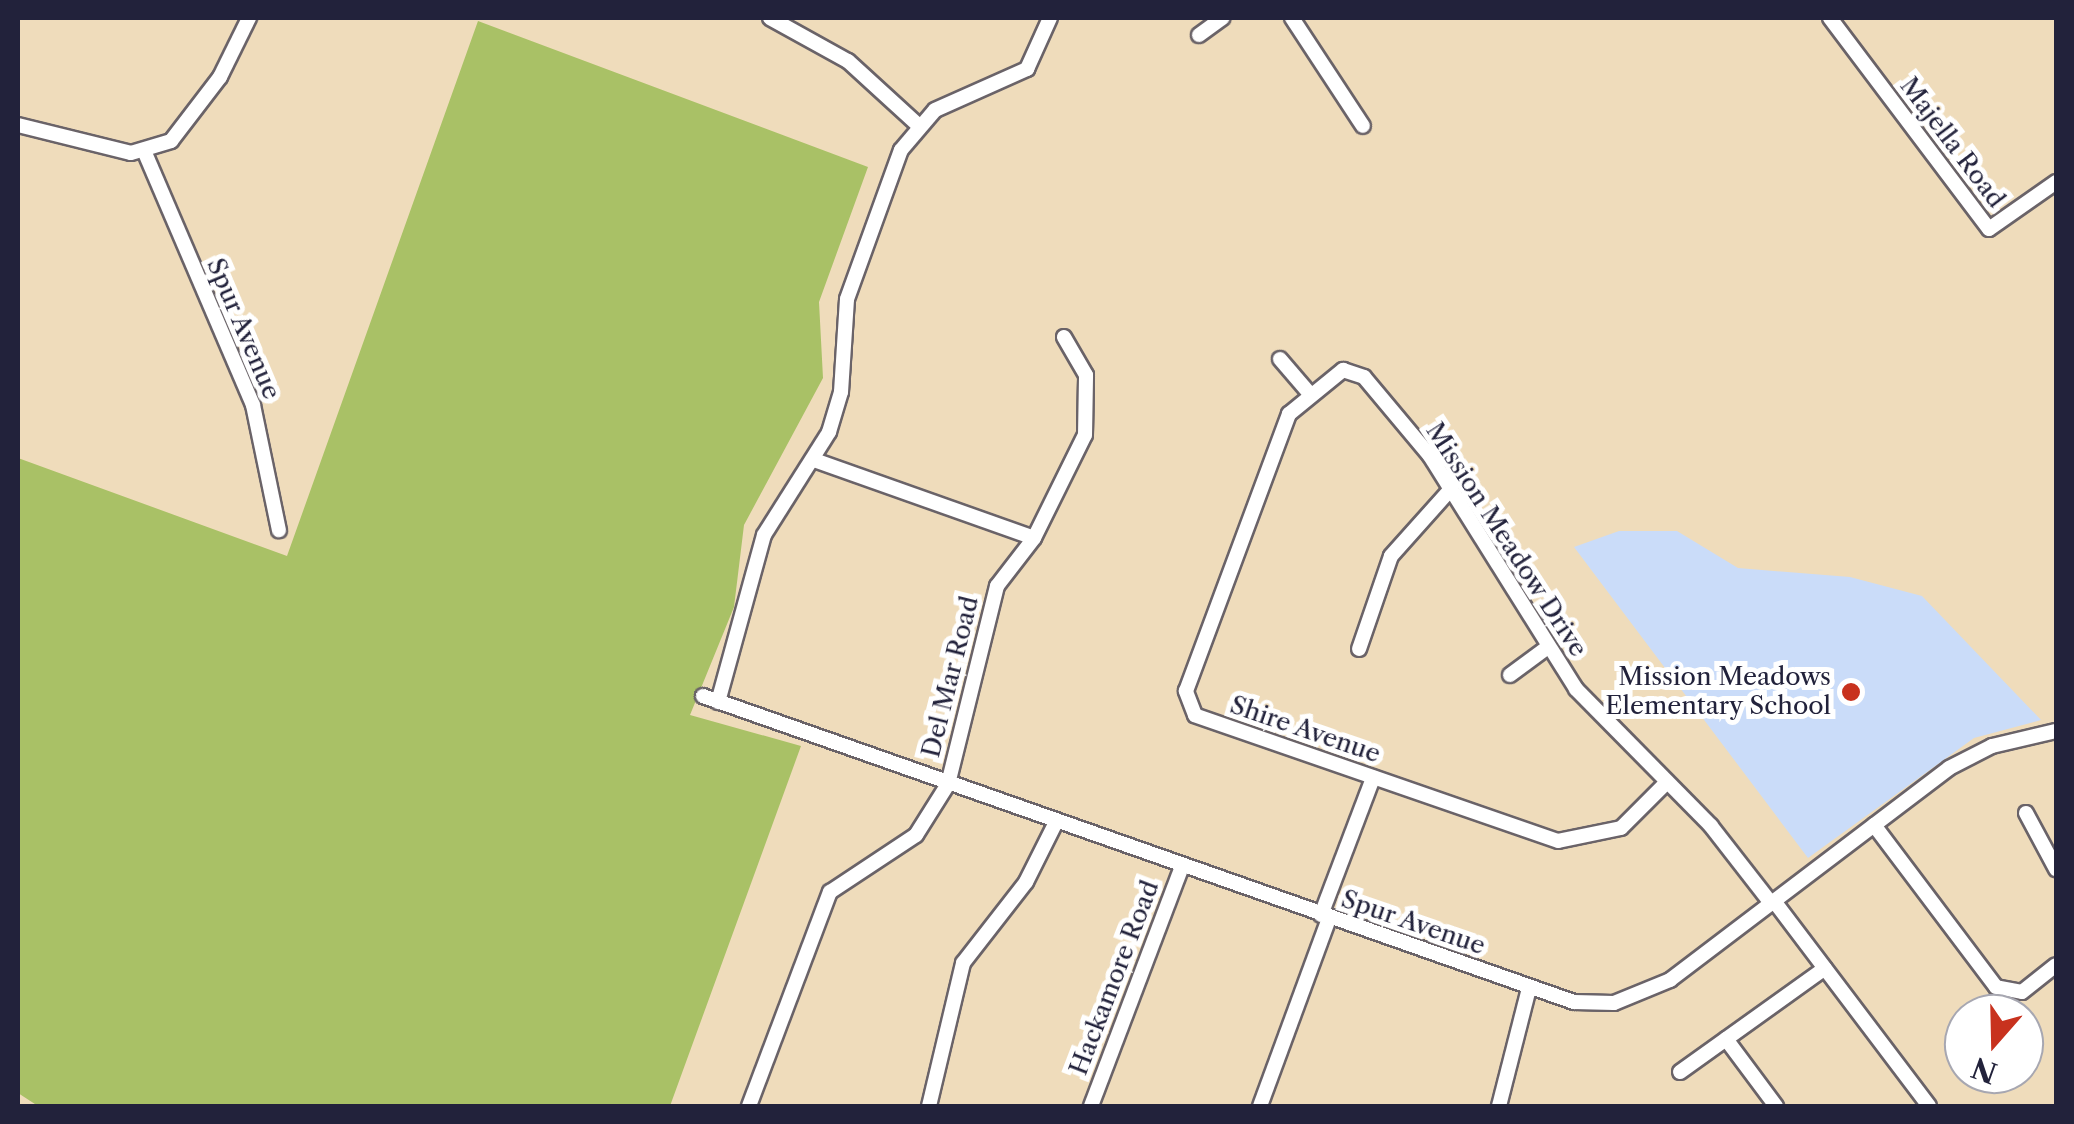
<!DOCTYPE html>
<style>
body{margin:0}
#map{position:relative;width:2074px;height:1124px;overflow:hidden;background:#efdcbb;font-family:"Libre Caslon Text",serif}
div>[style]{position:absolute}
.built>*{inset:0;background:#cadcf9}
.green>*{inset:0;background:#a9c166}
.roads{filter:drop-shadow(2px 0 #6a6368) drop-shadow(-2px 0 #6a6368) drop-shadow(0 2px #6a6368) drop-shadow(0 -2px #6a6368)}
.minor>*{height:14px;margin:-7px;padding:0 7px;transform-origin:7px;border-radius:7px;background:#fff}
.dots>*{width:28px;height:28px;translate:-50% -50%;box-sizing:border-box;border:5px solid #fff;border-radius:50%}
span{translate:-50% -50%;white-space:nowrap;text-align:center;line-height:1.15;-webkit-text-stroke:10px #fff;paint-order:stroke}
.street-label{font-size:25px;color:#22223b}
.poi-label{font-size:25px;color:#22223b}
.right{translate:-100% -50%;text-align:right}
.frame{position:absolute;inset:0;border:20px solid #22223b;pointer-events:none}
.north{position:absolute;left:1944px;top:994px;width:100px;height:100px;box-sizing:border-box;background:#fff;border:2px solid #a7a7b1;border-radius:50%;rotate:200deg;font-size:28px;font-weight:700;line-height:40px;text-align:center;color:#22223b}
.north::after{content:'';display:block;margin:auto;width:35px;height:45px;background:#c8321e;clip-path:polygon(50% 0,100% 100%,50% 72%,0 100%)}
</style>
<div id="map">
<div class="built">
<i style="clip-path:polygon(1619px 531px,1677px 531px,1738px 568px,1850px 577px,1922px 596px,2041px 720px,1974px 738px,1808px 858px,1574px 547px)"></i>
</div>
<div class="green">
<i style="clip-path:polygon(478px 21px,868px 167px,819px 302px,823px 378px,744px 525px,734px 607px,690px 715px,801px 746px,670px 1106px,38px 1106px,18px 1093px,18px 458px,287px 556px)"></i>
</div>
<div class="roads">
<div class="minor">
<i style="left:770px;top:18px;width:89px;rotate:28.9deg"></i>
<i style="left:848px;top:61px;width:93px;rotate:42.4deg"></i>
<i style="left:1292px;top:18px;width:129px;rotate:56.7deg"></i>
<i style="left:1830px;top:18px;width:264px;rotate:53deg"></i>
<i style="left:1989px;top:229px;width:82px;rotate:-35deg"></i>
<i style="left:1199px;top:35px;width:29px;rotate:-36deg"></i>
<i style="left:18px;top:125px;width:116px;rotate:13.9deg"></i>
<i style="left:131px;top:153px;width:42px;rotate:-16.7deg"></i>
<i style="left:171px;top:141px;width:81px;rotate:-52.6deg"></i>
<i style="left:220px;top:77px;width:66px;rotate:-63.8deg"></i>
<i style="left:145px;top:153px;width:274px;rotate:66.8deg"></i>
<i style="left:253px;top:405px;width:128px;rotate:78.3deg"></i>
<i style="left:1280px;top:359px;width:46px;rotate:49.4deg"></i>
<i style="left:814px;top:460px;width:233px;rotate:19.5deg"></i>
<i style="left:1359px;top:649px;width:98px;rotate:-71deg"></i>
<i style="left:1391px;top:556px;width:89px;rotate:-48.2deg"></i>
<i style="left:1510px;top:675px;width:47px;rotate:-36.4deg"></i>
<i style="left:703px;top:696px;width:923px;rotate:19.36deg"></i>
<i style="left:1574px;top:1002px;width:40px;rotate:1.4deg"></i>
<i style="left:1614px;top:1003px;width:61px;rotate:-22.3deg"></i>
<i style="left:1670px;top:980px;width:350px;rotate:-37.2deg"></i>
<i style="left:1949px;top:768px;width:48px;rotate:-27.1deg"></i>
<i style="left:1992px;top:746px;width:66px;rotate:-13.2deg"></i>
<i style="left:718px;top:702px;width:173px;rotate:-74.6deg"></i>
<i style="left:764px;top:535px;width:122px;rotate:-57.7deg"></i>
<i style="left:829px;top:432px;width:42px;rotate:-73.3deg"></i>
<i style="left:841px;top:392px;width:93px;rotate:-86.3deg"></i>
<i style="left:847px;top:299px;width:158px;rotate:-70.1deg"></i>
<i style="left:901px;top:150px;width:52px;rotate:-49.6deg"></i>
<i style="left:935px;top:110px;width:101px;rotate:-24deg"></i>
<i style="left:1027px;top:69px;width:56px;rotate:-65.7deg"></i>
<i style="left:1665px;top:784px;width:62px;rotate:135deg"></i>
<i style="left:1621px;top:828px;width:64px;rotate:168.3deg"></i>
<i style="left:1558px;top:841px;width:384px;rotate:-160.9deg"></i>
<i style="left:1195px;top:715px;width:26px;rotate:-111deg"></i>
<i style="left:1186px;top:691px;width:296px;rotate:-69.6deg"></i>
<i style="left:1289px;top:414px;width:70px;rotate:-39.2deg"></i>
<i style="left:1343px;top:370px;width:22px;rotate:18deg"></i>
<i style="left:1364px;top:377px;width:103px;rotate:50.1deg"></i>
<i style="left:1430px;top:456px;width:275px;rotate:57.9deg"></i>
<i style="left:1576px;top:689px;width:192px;rotate:45.4deg"></i>
<i style="left:1711px;top:826px;width:98px;rotate:52.1deg"></i>
<i style="left:2026px;top:813px;width:64px;rotate:61.8deg"></i>
<i style="left:1874px;top:825px;width:203px;rotate:53deg"></i>
<i style="left:1996px;top:987px;width:26px;rotate:11deg"></i>
<i style="left:2022px;top:992px;width:43px;rotate:-38.5deg"></i>
<i style="left:1774px;top:901px;width:257px;rotate:52.9deg"></i>
<i style="left:1321px;top:915px;width:147px;rotate:-69.2deg"></i>
<i style="left:1726px;top:1039px;width:84px;rotate:53.3deg"></i>
<i style="left:1680px;top:1072px;width:178px;rotate:-35.6deg"></i>
<i style="left:749px;top:1106px;width:229px;rotate:-69.3deg"></i>
<i style="left:830px;top:892px;width:103px;rotate:-33.5deg"></i>
<i style="left:916px;top:835px;width:60px;rotate:-57.9deg"></i>
<i style="left:948px;top:784px;width:204px;rotate:-76.1deg"></i>
<i style="left:997px;top:586px;width:61px;rotate:-52.4deg"></i>
<i style="left:1034px;top:538px;width:115px;rotate:-63.7deg"></i>
<i style="left:1085px;top:435px;width:60px;rotate:-89deg"></i>
<i style="left:1086px;top:375px;width:44px;rotate:-120.1deg"></i>
<i style="left:929px;top:1106px;width:147px;rotate:-76.6deg"></i>
<i style="left:963px;top:963px;width:103px;rotate:-52.1deg"></i>
<i style="left:1026px;top:882px;width:65px;rotate:-63.4deg"></i>
<i style="left:1091px;top:1106px;width:257px;rotate:-69.2deg"></i>
<i style="left:1260px;top:1106px;width:200px;rotate:-69.8deg"></i>
<i style="left:1499px;top:1106px;width:122px;rotate:-75.7deg"></i>
</div>
</div>
<div class="dots">
<i style="left:1851px;top:692px;background:#c8321e"></i>
</div>
<div class="street-label">
<span style="left:1952px;top:143px;rotate:53deg">Majella Road</span>
<span style="left:243px;top:329px;rotate:67deg">Spur Avenue</span>
<span style="left:1506px;top:540px;rotate:57deg">Mission Meadow Drive</span>
<span style="left:951px;top:677px;rotate:-76deg">Del Mar Road</span>
<span style="left:1305px;top:730px;rotate:19deg">Shire Avenue</span>
<span style="left:1413px;top:923px;rotate:19deg">Spur Avenue</span>
<span style="left:1115px;top:978px;rotate:-69deg">Hackamore Road</span>
</div>
<div class="poi-label">
<span class="right" style="left:1831px;top:692px">Mission Meadows<br>Elementary School</span>
</div>
<div class="frame"></div>
<div class="north">N</div>
</div>
